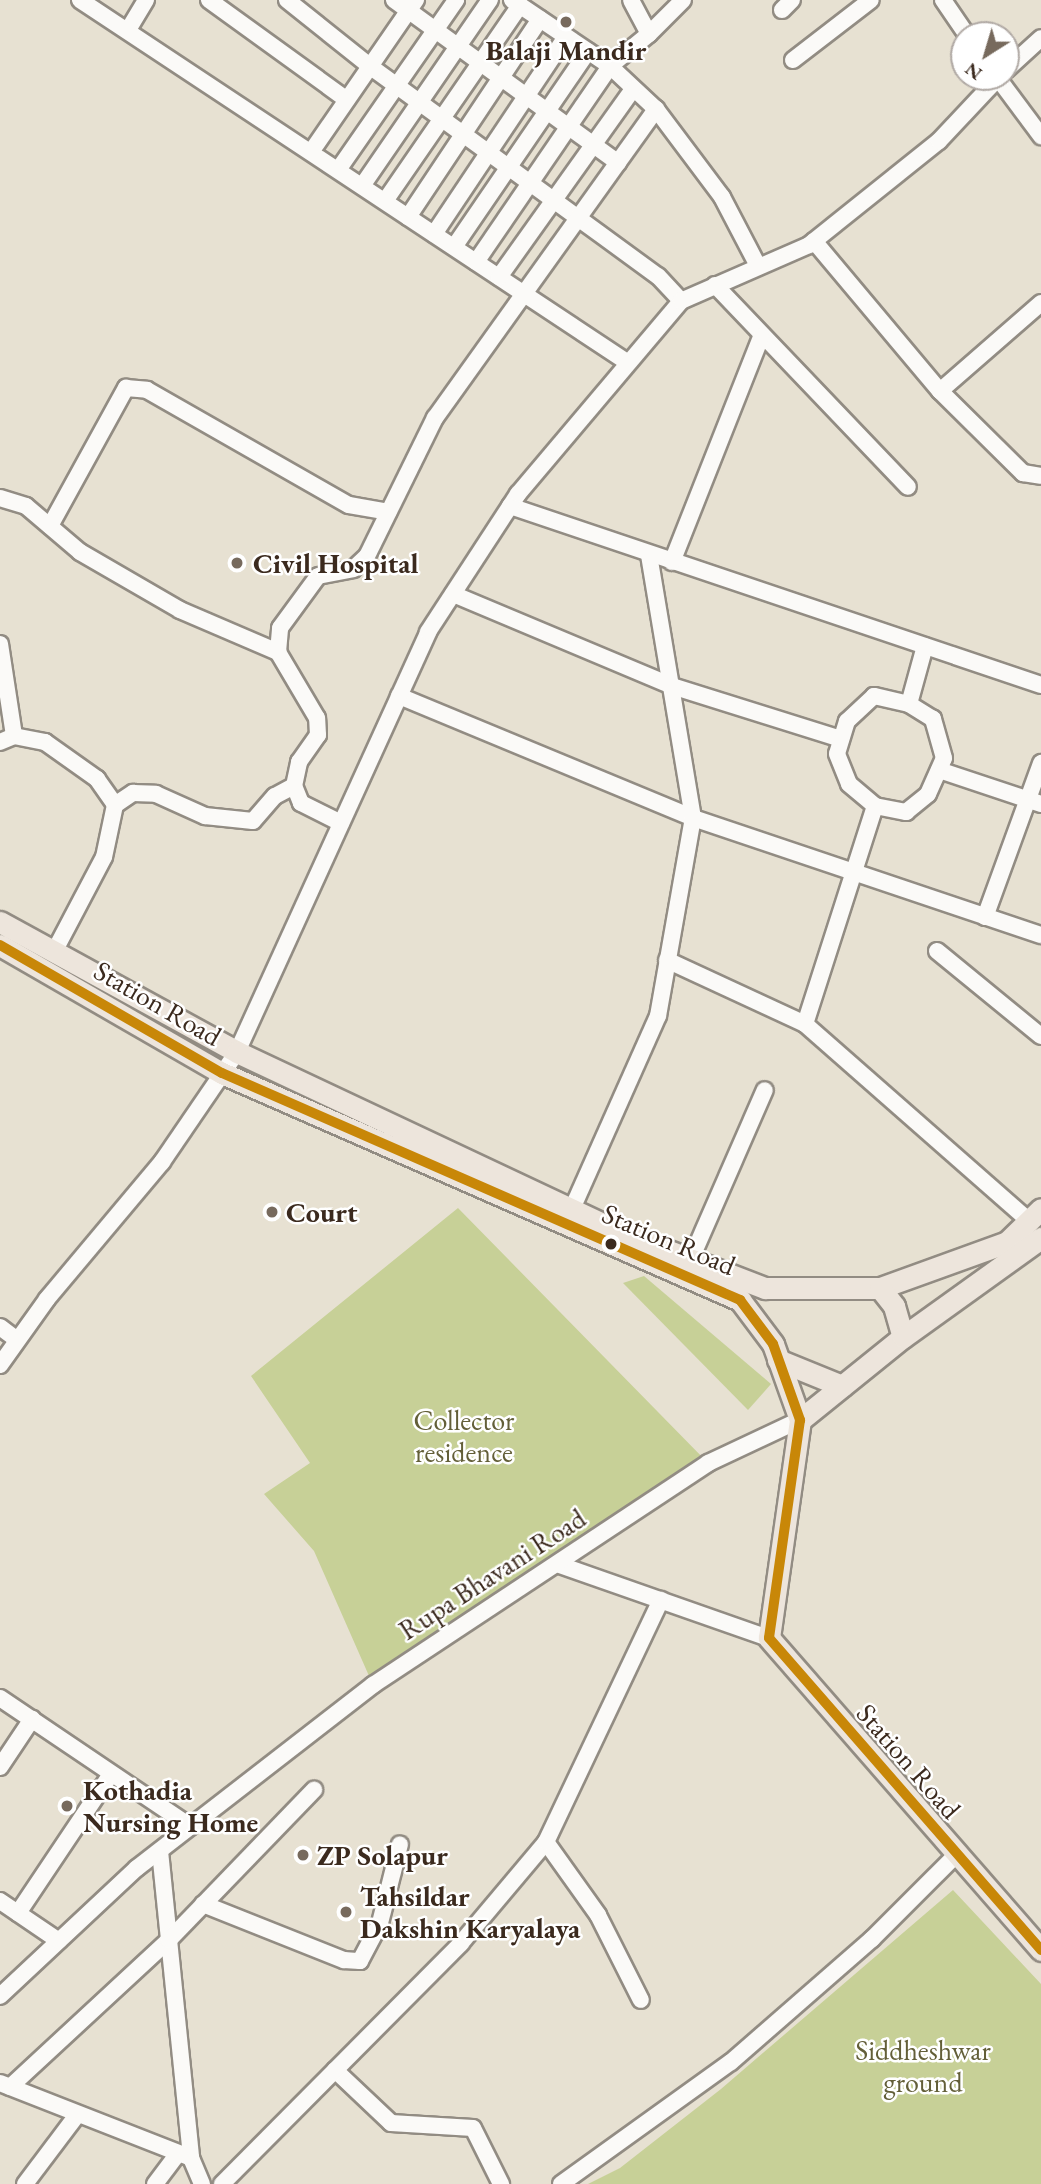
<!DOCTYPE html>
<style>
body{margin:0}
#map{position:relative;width:1041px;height:2184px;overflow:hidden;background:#e7e1d2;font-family:"EB Garamond",serif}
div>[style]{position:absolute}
.green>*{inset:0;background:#c7d097}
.roads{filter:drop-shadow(2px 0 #928c83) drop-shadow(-2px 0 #928c83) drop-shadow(0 2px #928c83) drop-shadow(0 -2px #928c83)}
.minor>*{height:16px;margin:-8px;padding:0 8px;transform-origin:8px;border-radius:8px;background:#fbfaf8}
.major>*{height:21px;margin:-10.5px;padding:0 10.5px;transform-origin:10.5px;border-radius:10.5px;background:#ede5dc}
.bus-1>*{height:10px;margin:-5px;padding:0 5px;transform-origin:5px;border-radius:5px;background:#c88708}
.dots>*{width:19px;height:19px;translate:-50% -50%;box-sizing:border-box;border:4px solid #fff;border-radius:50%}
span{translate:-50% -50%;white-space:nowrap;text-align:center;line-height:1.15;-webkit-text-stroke:5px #fff;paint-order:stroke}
.poi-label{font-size:28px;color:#3b2a1e;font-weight:700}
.left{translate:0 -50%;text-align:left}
.street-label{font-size:28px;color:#3b2a1e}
.park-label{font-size:28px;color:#635f38}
.north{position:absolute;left:950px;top:21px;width:70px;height:70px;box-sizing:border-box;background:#fff;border:2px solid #b1aaa5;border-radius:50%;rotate:217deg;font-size:19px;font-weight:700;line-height:28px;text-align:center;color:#3b2a1e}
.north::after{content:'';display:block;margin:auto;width:24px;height:32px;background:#776a5d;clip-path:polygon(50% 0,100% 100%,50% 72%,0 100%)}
</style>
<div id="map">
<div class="green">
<i style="clip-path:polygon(458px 1208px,708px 1463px,373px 1685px,314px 1551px,264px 1494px,310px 1463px,251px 1376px)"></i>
<i style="clip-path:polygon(644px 1276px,771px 1384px,748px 1410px,623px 1283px)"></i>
<i style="clip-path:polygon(953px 1890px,1041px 1984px,1041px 2184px,588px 2184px,620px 2168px,721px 2089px)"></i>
</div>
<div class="roads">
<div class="minor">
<i style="left:80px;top:0;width:656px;rotate:33.5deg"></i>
<i style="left:209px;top:0;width:170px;rotate:35.9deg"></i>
<i style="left:287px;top:0;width:107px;rotate:38.6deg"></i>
<i style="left:371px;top:67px;width:355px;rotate:36.1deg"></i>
<i style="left:658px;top:276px;width:34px;rotate:47deg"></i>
<i style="left:394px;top:0;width:277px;rotate:36deg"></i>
<i style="left:512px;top:0;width:118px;rotate:34deg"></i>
<i style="left:610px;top:66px;width:63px;rotate:43.1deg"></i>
<i style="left:656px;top:109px;width:110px;rotate:53.1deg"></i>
<i style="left:722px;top:197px;width:76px;rotate:62.4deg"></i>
<i style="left:943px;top:0;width:42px;rotate:55.6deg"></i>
<i style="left:782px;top:10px;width:14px;rotate:-45deg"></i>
<i style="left:128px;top:30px;width:35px;rotate:-59deg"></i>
<i style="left:649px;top:34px;width:48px;rotate:-45deg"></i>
<i style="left:793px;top:60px;width:98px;rotate:-37.6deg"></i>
<i style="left:1006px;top:70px;width:47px;rotate:-42.4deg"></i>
<i style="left:997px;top:77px;width:74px;rotate:53.3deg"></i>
<i style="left:311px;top:152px;width:185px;rotate:-55.4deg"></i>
<i style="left:338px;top:170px;width:207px;rotate:-55.2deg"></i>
<i style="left:362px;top:186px;width:226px;rotate:-55.5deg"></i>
<i style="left:385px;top:201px;width:238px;rotate:-55.4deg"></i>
<i style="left:408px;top:217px;width:238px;rotate:-56.3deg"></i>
<i style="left:434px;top:234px;width:237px;rotate:-56.2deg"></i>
<i style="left:814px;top:241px;width:196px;rotate:50deg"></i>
<i style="left:940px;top:391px;width:134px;rotate:-41.1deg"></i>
<i style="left:454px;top:247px;width:237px;rotate:-55.6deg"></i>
<i style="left:476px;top:262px;width:237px;rotate:-55.6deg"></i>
<i style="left:610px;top:66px;width:50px;rotate:-39.4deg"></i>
<i style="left:649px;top:34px;width:38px;rotate:-118deg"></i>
<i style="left:499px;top:277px;width:231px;rotate:-54.5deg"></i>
<i style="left:715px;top:285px;width:279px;rotate:46.3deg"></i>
<i style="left:940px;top:391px;width:117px;rotate:44.7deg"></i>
<i style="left:1023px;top:473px;width:18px;rotate:9deg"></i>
<i style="left:0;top:498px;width:27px;rotate:17deg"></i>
<i style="left:26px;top:506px;width:71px;rotate:40.4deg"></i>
<i style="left:80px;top:552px;width:116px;rotate:30.1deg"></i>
<i style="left:180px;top:610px;width:107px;rotate:23.2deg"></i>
<i style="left:510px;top:506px;width:560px;rotate:18.63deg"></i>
<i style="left:50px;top:526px;width:158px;rotate:-61.2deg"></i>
<i style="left:126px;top:388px;width:21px;rotate:5deg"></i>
<i style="left:147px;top:390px;width:232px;rotate:29.7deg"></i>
<i style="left:349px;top:505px;width:40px;rotate:10deg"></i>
<i style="left:672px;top:562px;width:242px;rotate:-68.4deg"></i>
<i style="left:453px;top:594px;width:238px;rotate:22.8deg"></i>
<i style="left:672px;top:686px;width:177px;rotate:17.4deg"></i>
<i style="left:0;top:644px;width:93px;rotate:81.3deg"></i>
<i style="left:399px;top:696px;width:318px;rotate:22.5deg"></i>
<i style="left:693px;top:818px;width:367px;rotate:18.6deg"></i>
<i style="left:909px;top:704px;width:60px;rotate:-74.6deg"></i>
<i style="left:0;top:742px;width:15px;rotate:-23deg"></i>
<i style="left:14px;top:736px;width:32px;rotate:11deg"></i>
<i style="left:45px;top:742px;width:64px;rotate:35.4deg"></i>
<i style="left:97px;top:779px;width:32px;rotate:55deg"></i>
<i style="left:115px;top:805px;width:53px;rotate:101.9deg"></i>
<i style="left:104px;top:857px;width:107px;rotate:117.8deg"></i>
<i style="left:939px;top:770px;width:108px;rotate:18.4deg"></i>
<i style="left:115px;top:805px;width:22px;rotate:-34deg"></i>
<i style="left:133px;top:793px;width:23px;rotate:2deg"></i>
<i style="left:156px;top:794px;width:54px;rotate:24.2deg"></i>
<i style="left:205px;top:816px;width:48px;rotate:5.9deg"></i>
<i style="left:253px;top:821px;width:33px;rotate:-49deg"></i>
<i style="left:275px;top:796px;width:21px;rotate:-28deg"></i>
<i style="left:341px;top:823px;width:45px;rotate:-153.4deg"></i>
<i style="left:301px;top:803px;width:18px;rotate:-112deg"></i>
<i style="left:294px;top:786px;width:25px;rotate:-78deg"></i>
<i style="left:299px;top:762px;width:33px;rotate:-55deg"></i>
<i style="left:318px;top:735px;width:17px;rotate:-93deg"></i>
<i style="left:317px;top:718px;width:77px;rotate:-120.6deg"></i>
<i style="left:278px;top:652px;width:24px;rotate:-85deg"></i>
<i style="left:280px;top:628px;width:64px;rotate:-53.8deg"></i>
<i style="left:318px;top:576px;width:36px;rotate:-11deg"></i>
<i style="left:353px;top:569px;width:19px;rotate:-43deg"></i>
<i style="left:367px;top:556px;width:154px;rotate:-63.8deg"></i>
<i style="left:435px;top:418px;width:380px;rotate:-54.4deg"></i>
<i style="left:985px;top:917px;width:164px;rotate:-70deg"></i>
<i style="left:937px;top:951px;width:134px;rotate:39.3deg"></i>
<i style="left:667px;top:960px;width:152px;rotate:24.9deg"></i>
<i style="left:805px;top:1024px;width:298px;rotate:41.3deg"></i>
<i style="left:805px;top:1024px;width:229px;rotate:-72.2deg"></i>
<i style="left:875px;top:806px;width:32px;rotate:11deg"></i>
<i style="left:906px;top:812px;width:28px;rotate:-39deg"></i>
<i style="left:928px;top:794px;width:39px;rotate:-66deg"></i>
<i style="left:944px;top:758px;width:41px;rotate:-105.8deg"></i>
<i style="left:933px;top:719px;width:28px;rotate:-148deg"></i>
<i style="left:909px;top:704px;width:36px;rotate:-167deg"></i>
<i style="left:874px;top:696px;width:37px;rotate:137deg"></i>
<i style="left:847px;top:721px;width:34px;rotate:107deg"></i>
<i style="left:837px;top:754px;width:32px;rotate:68deg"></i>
<i style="left:849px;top:784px;width:34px;rotate:40deg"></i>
<i style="left:572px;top:1209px;width:211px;rotate:-66deg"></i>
<i style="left:658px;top:1016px;width:201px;rotate:-80deg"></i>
<i style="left:693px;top:818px;width:268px;rotate:-99.5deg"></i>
<i style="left:691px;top:1259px;width:184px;rotate:-66.4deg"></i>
<i style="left:0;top:1327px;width:21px;rotate:37deg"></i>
<i style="left:0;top:1365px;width:81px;rotate:-54.5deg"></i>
<i style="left:47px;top:1299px;width:179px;rotate:-50deg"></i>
<i style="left:162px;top:1162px;width:133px;rotate:-55.7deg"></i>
<i style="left:237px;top:1052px;width:461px;rotate:-65.5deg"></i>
<i style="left:428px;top:632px;width:165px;rotate:-56.9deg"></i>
<i style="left:518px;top:494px;width:253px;rotate:-49.8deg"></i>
<i style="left:681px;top:301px;width:140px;rotate:-23.6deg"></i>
<i style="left:809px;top:245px;width:166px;rotate:-38.7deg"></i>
<i style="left:939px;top:141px;width:88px;rotate:-46.8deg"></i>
<i style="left:560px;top:1565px;width:221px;rotate:19.3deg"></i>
<i style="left:0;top:1698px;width:230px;rotate:34deg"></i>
<i style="left:0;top:1767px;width:58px;rotate:-56.3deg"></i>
<i style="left:546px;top:1842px;width:90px;rotate:54.5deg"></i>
<i style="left:598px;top:1915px;width:95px;rotate:63.2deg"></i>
<i style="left:160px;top:1851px;width:309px;rotate:84.2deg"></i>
<i style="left:0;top:1901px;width:71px;rotate:34.1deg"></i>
<i style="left:203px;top:1904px;width:152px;rotate:21.7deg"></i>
<i style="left:344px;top:1960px;width:16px;rotate:4deg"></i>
<i style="left:360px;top:1961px;width:43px;rotate:-62.2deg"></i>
<i style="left:380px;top:1923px;width:81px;rotate:-75.8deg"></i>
<i style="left:18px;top:1913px;width:167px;rotate:-56.2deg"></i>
<i style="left:0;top:1996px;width:187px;rotate:-43.1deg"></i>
<i style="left:137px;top:1868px;width:299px;rotate:-37.8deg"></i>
<i style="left:373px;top:1685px;width:402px;rotate:-33.5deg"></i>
<i style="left:708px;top:1463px;width:102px;rotate:-25.1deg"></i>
<i style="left:335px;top:2070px;width:77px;rotate:43.4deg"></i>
<i style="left:391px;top:2123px;width:82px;rotate:3.5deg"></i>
<i style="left:473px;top:2128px;width:63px;rotate:63.4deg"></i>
<i style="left:0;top:2083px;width:205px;rotate:21.4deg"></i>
<i style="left:191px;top:2158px;width:28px;rotate:67deg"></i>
<i style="left:10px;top:2087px;width:217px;rotate:-42.8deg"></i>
<i style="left:169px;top:1940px;width:209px;rotate:-46deg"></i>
<i style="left:25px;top:2184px;width:86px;rotate:-53deg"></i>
<i style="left:155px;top:2184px;width:38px;rotate:-53deg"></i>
<i style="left:222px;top:2184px;width:339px;rotate:-45.2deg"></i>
<i style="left:461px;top:1943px;width:132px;rotate:-49.9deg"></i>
<i style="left:546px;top:1842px;width:268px;rotate:-64.6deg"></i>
<i style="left:561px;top:2184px;width:209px;rotate:-35.7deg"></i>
<i style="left:731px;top:2062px;width:187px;rotate:-41.1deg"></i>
<i style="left:872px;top:1939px;width:117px;rotate:-45deg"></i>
</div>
<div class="major">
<i style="left:0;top:922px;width:270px;rotate:28.7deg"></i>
<i style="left:237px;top:1052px;width:420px;rotate:25.2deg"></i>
<i style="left:617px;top:1231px;width:159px;rotate:21.1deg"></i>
<i style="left:765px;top:1288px;width:115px"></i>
<i style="left:880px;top:1288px;width:135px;rotate:-19.9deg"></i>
<i style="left:1007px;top:1242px;width:47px;rotate:-44.1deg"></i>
<i style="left:0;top:945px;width:256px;rotate:30deg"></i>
<i style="left:222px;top:1073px;width:566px;rotate:23.66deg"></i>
<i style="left:740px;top:1300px;width:55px;rotate:53.1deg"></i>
<i style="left:773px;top:1344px;width:81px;rotate:70.4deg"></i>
<i style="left:800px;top:1420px;width:220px;rotate:98.1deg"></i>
<i style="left:769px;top:1638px;width:414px;rotate:48.9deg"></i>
<i style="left:880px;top:1288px;width:23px;rotate:52deg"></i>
<i style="left:894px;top:1306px;width:32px;rotate:74deg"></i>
<i style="left:778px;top:1360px;width:69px;rotate:22.1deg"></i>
<i style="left:800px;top:1420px;width:132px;rotate:-38.9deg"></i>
<i style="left:903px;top:1337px;width:170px;rotate:-35.7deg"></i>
</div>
</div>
<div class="bus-1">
<i style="left:0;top:945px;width:256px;rotate:30deg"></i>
<i style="left:222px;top:1073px;width:566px;rotate:23.66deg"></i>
<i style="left:740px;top:1300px;width:55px;rotate:53.1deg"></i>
<i style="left:773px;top:1344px;width:81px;rotate:70.4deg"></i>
<i style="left:800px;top:1420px;width:220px;rotate:98.1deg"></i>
<i style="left:769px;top:1638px;width:414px;rotate:48.9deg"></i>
</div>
<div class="dots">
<i style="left:566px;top:22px;background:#776a5d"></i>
<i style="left:237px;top:563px;background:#776a5d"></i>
<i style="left:272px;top:1212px;background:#776a5d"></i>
<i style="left:611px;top:1244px;background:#3b2a1e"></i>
<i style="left:67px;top:1806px;background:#776a5d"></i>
<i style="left:303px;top:1855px;background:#776a5d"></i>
<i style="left:346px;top:1912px;background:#776a5d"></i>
</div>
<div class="poi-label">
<span style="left:566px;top:50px">Balaji Mandir</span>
<span class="left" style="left:253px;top:563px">Civil Hospital</span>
<span class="left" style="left:286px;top:1212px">Court</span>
<span class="left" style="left:83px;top:1806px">Kothadia<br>Nursing Home</span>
<span class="left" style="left:317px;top:1855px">ZP Solapur</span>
<span class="left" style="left:360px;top:1912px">Tahsildar<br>Dakshin Karyalaya</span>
</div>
<div class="street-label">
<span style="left:158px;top:1003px;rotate:30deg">Station Road</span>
<span style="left:669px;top:1239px;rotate:23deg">Station Road</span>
<span style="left:492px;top:1574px;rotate:-33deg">Rupa Bhavani Road</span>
<span style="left:909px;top:1761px;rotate:49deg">Station Road</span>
</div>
<div class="park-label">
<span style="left:464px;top:1436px">Collector<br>residence</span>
<span style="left:923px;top:2066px">Siddheshwar<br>ground</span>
</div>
<div class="north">N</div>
</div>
